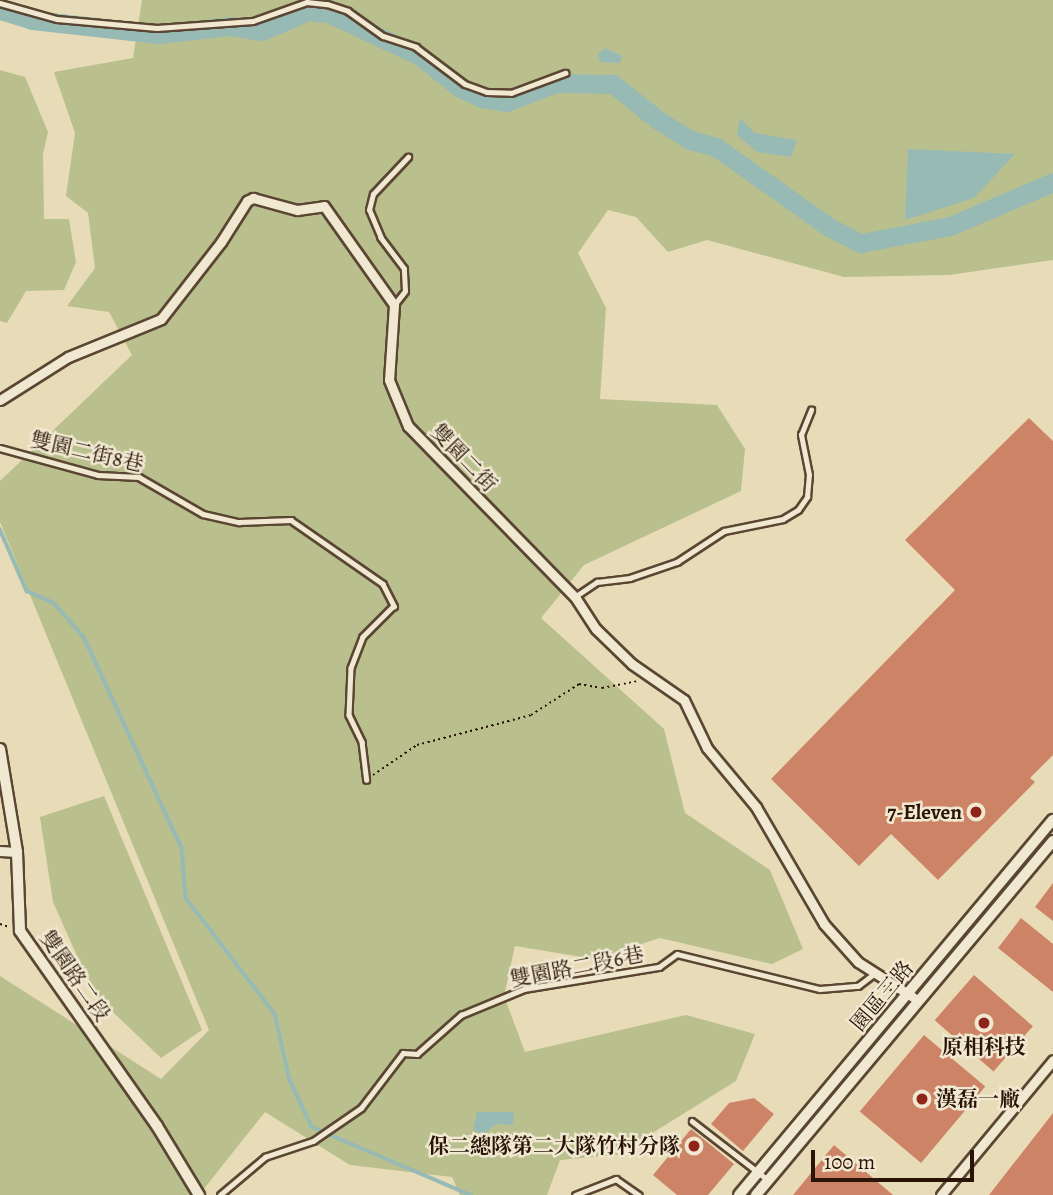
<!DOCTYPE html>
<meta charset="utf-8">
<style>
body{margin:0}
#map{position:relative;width:1053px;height:1195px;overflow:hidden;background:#e8dcb8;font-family:Alegreya,"Noto Serif TC",serif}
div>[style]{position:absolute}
.green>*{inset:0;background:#b9bf8d}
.water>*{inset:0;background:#98bab5}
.stream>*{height:3.5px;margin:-1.75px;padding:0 1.75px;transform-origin:1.75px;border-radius:1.75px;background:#98bab5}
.river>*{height:19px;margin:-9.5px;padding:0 9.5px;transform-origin:9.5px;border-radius:9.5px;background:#98bab5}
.building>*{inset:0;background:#cd8466;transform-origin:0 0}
.path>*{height:2px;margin-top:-1px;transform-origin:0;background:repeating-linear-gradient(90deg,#2a1406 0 2px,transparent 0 5.5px)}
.roads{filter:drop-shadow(2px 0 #5a4632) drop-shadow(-2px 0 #5a4632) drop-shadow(0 2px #5a4632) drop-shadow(0 -2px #5a4632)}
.service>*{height:4.5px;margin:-2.25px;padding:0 2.25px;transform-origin:2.25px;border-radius:2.25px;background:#f0e8d1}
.minor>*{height:9px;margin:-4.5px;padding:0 4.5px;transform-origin:4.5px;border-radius:4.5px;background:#f0e8d1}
.tertiary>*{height:10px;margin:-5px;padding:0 5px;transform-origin:5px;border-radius:5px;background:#f0e8d1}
.dots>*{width:19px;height:19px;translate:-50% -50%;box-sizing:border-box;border:4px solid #f0e8d1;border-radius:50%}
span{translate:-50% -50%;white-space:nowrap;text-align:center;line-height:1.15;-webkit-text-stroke:5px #f0e8d1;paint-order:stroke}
.street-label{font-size:21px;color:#2a1406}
.poi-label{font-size:21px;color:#2a1406;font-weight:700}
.right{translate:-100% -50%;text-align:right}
.left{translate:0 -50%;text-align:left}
.scale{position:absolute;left:811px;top:1150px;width:163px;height:32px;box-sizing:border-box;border:4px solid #2a1406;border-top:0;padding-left:9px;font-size:21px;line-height:24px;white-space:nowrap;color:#2a1406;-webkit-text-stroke:5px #f0e8d1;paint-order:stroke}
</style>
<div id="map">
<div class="green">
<i style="clip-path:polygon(142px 0,1053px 0,1053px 260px,949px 275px,844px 277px,707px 240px,668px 252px,636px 217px,608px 210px,578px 253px,606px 308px,600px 399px,717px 405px,745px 449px,741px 491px,584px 565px,541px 618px,664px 729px,685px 813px,770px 870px,803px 949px,772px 964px,660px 938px,594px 959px,515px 946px,504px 996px,525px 1052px,686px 1015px,755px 1034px,736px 1081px,617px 1155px,560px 1160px,547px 1195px,460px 1195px,452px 1177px,350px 1165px,265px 1112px,199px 1195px,0 1195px,0 976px,161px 1079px,209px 1030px,0 522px,0 481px,132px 355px,109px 312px,67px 306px,95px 268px,88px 213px,66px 196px,75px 133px,54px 72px,133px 58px)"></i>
<i style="clip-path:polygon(0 70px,25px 77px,48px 132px,43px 154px,44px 219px,69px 219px,76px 262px,64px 290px,26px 291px,7px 323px,0 321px)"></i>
<i style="clip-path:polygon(104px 796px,202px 1030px,161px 1058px,94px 994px,53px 902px,40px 817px)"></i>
</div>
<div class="water">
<i style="clip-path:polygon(605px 48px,622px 56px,620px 63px,600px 62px,598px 54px)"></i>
<i style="clip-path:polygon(740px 118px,755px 133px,797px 140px,791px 157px,757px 152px,737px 135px)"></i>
<i style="clip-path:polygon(908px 149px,1015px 154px,974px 198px,905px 220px)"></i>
<i style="clip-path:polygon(477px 1112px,514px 1112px,513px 1125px,496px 1124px,483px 1135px,473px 1129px)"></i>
</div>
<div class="stream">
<i style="left:0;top:529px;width:68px;rotate:66.5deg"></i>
<i style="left:27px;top:591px;width:30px;rotate:24deg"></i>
<i style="left:54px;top:603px;width:45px;rotate:48.6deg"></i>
<i style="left:84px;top:637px;width:233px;rotate:65.1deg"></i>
<i style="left:182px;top:848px;width:50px;rotate:85.4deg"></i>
<i style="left:186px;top:898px;width:146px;rotate:52.5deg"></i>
<i style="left:275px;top:1014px;width:68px;rotate:77.2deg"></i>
<i style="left:290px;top:1080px;width:52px;rotate:64.9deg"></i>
<i style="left:312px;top:1127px;width:173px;rotate:23.2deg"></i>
</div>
<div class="river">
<i style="left:0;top:10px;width:34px;rotate:17deg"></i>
<i style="left:32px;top:20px;width:127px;rotate:6.3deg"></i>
<i style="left:158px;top:34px;width:72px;rotate:-6.3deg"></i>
<i style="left:230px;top:26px;width:32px;rotate:9deg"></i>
<i style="left:262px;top:31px;width:50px;rotate:-23.5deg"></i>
<i style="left:308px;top:11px;width:20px;rotate:6deg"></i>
<i style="left:328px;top:13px;width:102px;rotate:25.1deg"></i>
<i style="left:420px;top:56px;width:51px;rotate:38.7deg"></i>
<i style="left:460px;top:88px;width:23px;rotate:25deg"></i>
<i style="left:481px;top:98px;width:25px;rotate:9deg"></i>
<i style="left:506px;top:102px;width:53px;rotate:-20.8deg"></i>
<i style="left:556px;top:83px;width:57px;rotate:1deg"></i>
<i style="left:613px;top:84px;width:58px;rotate:38.7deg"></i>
<i style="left:658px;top:120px;width:38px;rotate:32deg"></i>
<i style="left:690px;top:140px;width:27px;rotate:15deg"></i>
<i style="left:716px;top:147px;width:138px;rotate:35.3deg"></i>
<i style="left:829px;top:227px;width:36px;rotate:27deg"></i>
<i style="left:861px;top:243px;width:91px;rotate:-10.8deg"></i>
<i style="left:950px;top:226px;width:112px;rotate:-23.1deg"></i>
</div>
<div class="building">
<i style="clip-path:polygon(1029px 418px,1053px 441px,1053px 755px,1030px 778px,1035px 782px,938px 880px,891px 834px,859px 866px,771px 779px,955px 590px,905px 540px)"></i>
<i style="clip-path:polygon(1053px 883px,1053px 921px,1035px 907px)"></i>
<i style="clip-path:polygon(1021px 918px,1053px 944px,1053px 992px,998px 948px)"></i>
<i style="left:974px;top:975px;width:78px;height:60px;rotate:41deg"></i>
<i style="left:924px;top:1035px;width:80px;height:100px;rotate:40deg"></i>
<i style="clip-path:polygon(754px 1098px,774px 1114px,743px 1151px,711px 1124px,729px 1103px)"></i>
<i style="clip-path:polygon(1053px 1113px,1053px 1195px,989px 1195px)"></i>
<i style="clip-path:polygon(691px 1129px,734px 1164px,708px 1195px,677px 1195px,653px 1175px)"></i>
<i style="clip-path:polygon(834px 1145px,893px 1195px,793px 1195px)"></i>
</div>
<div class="path">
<i style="left:373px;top:775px;width:53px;rotate:-34.3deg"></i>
<i style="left:417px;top:745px;width:118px;rotate:-14.7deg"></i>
<i style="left:531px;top:715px;width:57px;rotate:-32.9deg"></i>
<i style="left:579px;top:684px;width:23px;rotate:10deg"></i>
<i style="left:602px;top:688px;width:36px;rotate:-11deg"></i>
<i style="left:0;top:924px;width:9px;rotate:18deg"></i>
</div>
<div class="roads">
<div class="service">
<i style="left:0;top:3px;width:59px;rotate:15.7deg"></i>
<i style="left:57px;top:19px;width:100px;rotate:5.1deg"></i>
<i style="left:157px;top:28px;width:96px;rotate:-4.2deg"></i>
<i style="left:253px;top:21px;width:57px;rotate:-19.4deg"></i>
<i style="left:307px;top:2px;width:20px;rotate:6deg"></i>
<i style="left:327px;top:4px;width:22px;rotate:18deg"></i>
<i style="left:348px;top:11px;width:43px;rotate:35.5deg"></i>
<i style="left:383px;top:36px;width:35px;rotate:18deg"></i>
<i style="left:416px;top:47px;width:61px;rotate:37.1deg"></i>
<i style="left:465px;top:84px;width:23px;rotate:20deg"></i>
<i style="left:487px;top:92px;width:24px;rotate:2deg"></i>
<i style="left:511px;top:93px;width:58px;rotate:-20.3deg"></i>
<i style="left:395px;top:304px;width:16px;rotate:-52deg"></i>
<i style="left:405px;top:291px;width:22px;rotate:-93deg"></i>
<i style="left:404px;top:269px;width:39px;rotate:-127deg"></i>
<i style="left:381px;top:238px;width:30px;rotate:-113deg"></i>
<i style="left:369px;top:210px;width:16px;rotate:-76deg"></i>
<i style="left:373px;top:194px;width:51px;rotate:-46.6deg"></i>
<i style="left:0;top:448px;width:102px;rotate:15.4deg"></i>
<i style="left:98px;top:475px;width:41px;rotate:2.8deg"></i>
<i style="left:139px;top:477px;width:74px;rotate:30deg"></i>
<i style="left:203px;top:514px;width:37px;rotate:13deg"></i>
<i style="left:239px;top:522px;width:52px;rotate:-2.2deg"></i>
<i style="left:291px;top:520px;width:112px;rotate:34.8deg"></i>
<i style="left:383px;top:584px;width:25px;rotate:63deg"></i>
<i style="left:394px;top:606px;width:44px;rotate:135deg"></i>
<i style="left:363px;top:637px;width:33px;rotate:111deg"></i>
<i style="left:351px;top:668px;width:47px;rotate:92.4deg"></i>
<i style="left:349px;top:715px;width:30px;rotate:64deg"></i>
<i style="left:362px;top:742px;width:38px;rotate:83deg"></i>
<i style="left:576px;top:596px;width:25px;rotate:-34deg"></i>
<i style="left:597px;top:582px;width:33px;rotate:-7deg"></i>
<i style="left:630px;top:578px;width:50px;rotate:-18.8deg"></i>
<i style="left:677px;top:562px;width:56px;rotate:-33.4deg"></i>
<i style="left:724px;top:531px;width:60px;rotate:-11.5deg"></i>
<i style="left:783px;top:519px;width:17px;rotate:-31deg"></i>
<i style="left:798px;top:510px;width:16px;rotate:-55deg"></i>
<i style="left:807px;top:497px;width:22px;rotate:-85deg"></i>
<i style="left:809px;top:475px;width:41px;rotate:-101.3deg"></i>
<i style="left:801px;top:435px;width:27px;rotate:-68deg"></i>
<i style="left:692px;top:1121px;width:96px;rotate:37.8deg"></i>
<i style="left:220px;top:1195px;width:59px;rotate:-40.2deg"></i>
<i style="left:265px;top:1157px;width:51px;rotate:-18.4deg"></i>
<i style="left:313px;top:1141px;width:58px;rotate:-34.5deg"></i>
<i style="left:361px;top:1108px;width:69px;rotate:-52.6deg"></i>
<i style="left:403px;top:1053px;width:14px;rotate:4deg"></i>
<i style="left:417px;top:1054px;width:59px;rotate:-41.6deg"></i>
<i style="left:461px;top:1015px;width:68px;rotate:-22.4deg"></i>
<i style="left:524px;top:989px;width:137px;rotate:-9.3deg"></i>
<i style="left:659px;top:967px;width:22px;rotate:-36deg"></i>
<i style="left:677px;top:954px;width:147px;rotate:13.8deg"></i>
<i style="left:820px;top:989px;width:38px;rotate:-5deg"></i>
<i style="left:858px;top:986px;width:20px;rotate:-37deg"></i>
<i style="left:575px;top:1195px;width:44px;rotate:-21.3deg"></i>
<i style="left:616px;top:1179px;width:28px;rotate:35deg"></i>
</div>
<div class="minor">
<i style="left:0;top:400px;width:80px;rotate:-32.3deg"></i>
<i style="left:68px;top:357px;width:100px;rotate:-22.2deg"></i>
<i style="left:161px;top:319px;width:98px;rotate:-52.1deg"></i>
<i style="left:221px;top:242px;width:49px;rotate:-57.6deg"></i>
<i style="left:247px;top:201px;width:7px;rotate:-27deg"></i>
<i style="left:253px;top:198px;width:46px;rotate:15.3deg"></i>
<i style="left:297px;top:210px;width:27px;rotate:-8deg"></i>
<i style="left:324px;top:206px;width:121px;rotate:54.7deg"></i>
<i style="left:394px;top:305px;width:75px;rotate:93.8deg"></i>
<i style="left:389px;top:380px;width:50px;rotate:67.6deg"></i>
<i style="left:408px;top:426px;width:239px;rotate:45.7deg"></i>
<i style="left:575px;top:597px;width:38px;rotate:57deg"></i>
<i style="left:596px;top:629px;width:50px;rotate:44.2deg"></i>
<i style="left:632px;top:664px;width:63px;rotate:34.7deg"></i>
<i style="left:684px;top:700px;width:53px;rotate:64.4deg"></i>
<i style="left:707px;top:748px;width:77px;rotate:50.3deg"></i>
<i style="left:756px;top:807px;width:135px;rotate:59.8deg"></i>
<i style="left:824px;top:924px;width:51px;rotate:48.2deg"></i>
<i style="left:858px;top:962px;width:65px;rotate:32.5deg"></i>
<i style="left:0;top:851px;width:17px;rotate:3deg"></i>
<i style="left:941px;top:1195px;width:175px;rotate:-50.3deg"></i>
</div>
<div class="tertiary">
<i style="left:0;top:749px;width:104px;rotate:80.6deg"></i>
<i style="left:17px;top:852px;width:79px;rotate:87.8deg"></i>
<i style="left:20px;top:931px;width:238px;rotate:54.9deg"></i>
<i style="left:157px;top:1126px;width:81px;rotate:58.7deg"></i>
<i style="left:739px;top:1195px;width:489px;rotate:-50.1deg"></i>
<i style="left:756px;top:1195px;width:462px;rotate:-50deg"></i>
</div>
</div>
<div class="dots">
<i style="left:976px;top:812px;background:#8f2418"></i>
<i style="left:984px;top:1023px;background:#8f2418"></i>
<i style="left:922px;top:1099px;background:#8f2418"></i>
<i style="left:694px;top:1146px;background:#8f2418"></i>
</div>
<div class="street-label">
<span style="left:87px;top:452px;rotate:13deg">雙園二街8巷</span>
<span style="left:464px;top:458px;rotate:46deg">雙園二街</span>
<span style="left:577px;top:967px;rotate:-11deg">雙園路二段6巷</span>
<span style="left:75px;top:976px;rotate:55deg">雙園路二段</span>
<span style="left:882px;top:996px;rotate:-50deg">園區三路</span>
</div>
<div class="poi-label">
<span class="right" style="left:962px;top:812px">7-Eleven</span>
<span style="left:984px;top:1047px">原相科技</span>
<span class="left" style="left:936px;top:1099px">漢磊一廠</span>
<span class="right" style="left:680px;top:1146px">保二總隊第二大隊竹村分隊</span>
</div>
<div class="scale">100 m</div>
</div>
